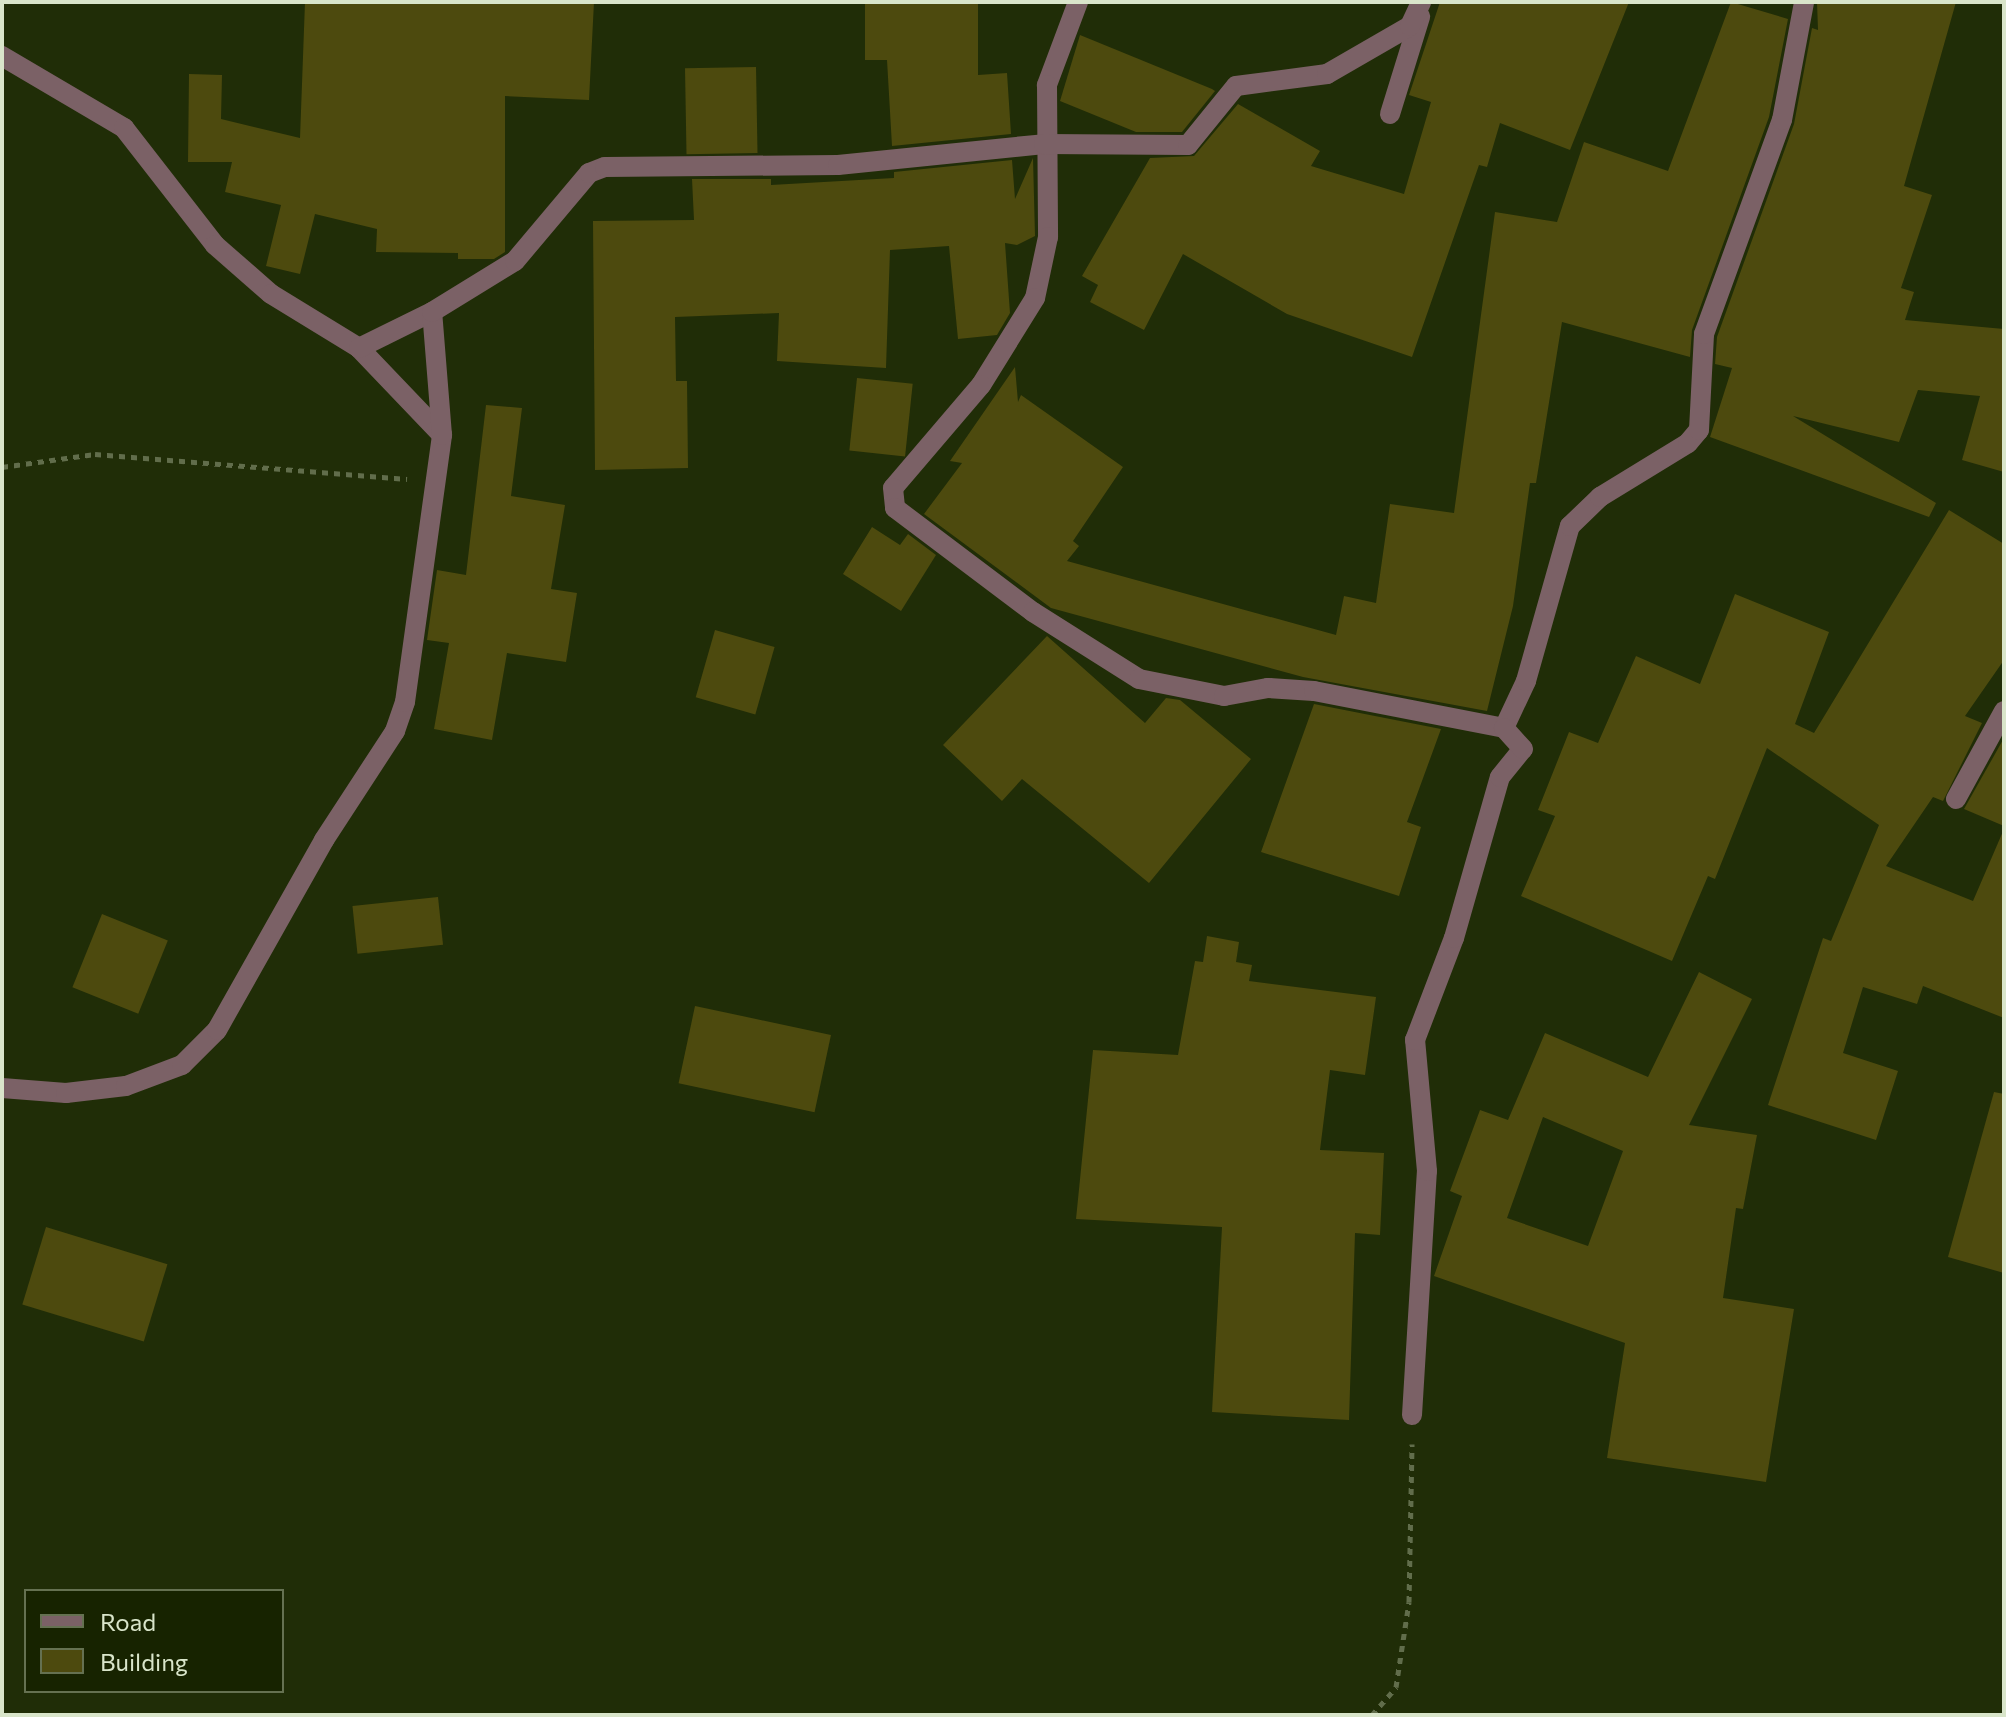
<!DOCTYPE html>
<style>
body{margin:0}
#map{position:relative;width:2006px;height:1717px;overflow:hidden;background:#202d07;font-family:Commissioner,sans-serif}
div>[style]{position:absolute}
.building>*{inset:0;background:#4d4a0e;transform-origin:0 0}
.path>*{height:5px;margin-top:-2.5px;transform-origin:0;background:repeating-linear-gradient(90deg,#616d4b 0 6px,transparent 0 12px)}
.minor>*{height:20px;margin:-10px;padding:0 10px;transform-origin:10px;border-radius:10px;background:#7b6166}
span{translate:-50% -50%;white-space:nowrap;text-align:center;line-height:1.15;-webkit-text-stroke:6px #172300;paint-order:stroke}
.frame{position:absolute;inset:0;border:4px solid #d9e5ca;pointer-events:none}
.legend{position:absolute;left:24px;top:1589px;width:260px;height:104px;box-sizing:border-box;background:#172300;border:2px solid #657151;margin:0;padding:10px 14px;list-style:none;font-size:24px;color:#d9e5ca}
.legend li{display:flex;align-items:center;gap:16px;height:40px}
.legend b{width:40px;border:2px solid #657151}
</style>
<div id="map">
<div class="building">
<i style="clip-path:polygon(305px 2px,594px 2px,589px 100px,505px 96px,505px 252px,494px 259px,458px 259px,458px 253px,376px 252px,377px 229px,315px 214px,300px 274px,266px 266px,281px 205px,225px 192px,232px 162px,188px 162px,189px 74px,222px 75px,221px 119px,300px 138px)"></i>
<i style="clip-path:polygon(865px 2px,978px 2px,978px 75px,1007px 73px,1011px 134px,892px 146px,887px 60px,865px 60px)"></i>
<i style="clip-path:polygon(1440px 2px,1629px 2px,1570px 150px,1500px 123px,1487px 167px,1479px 165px,1412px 357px,1287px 314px,1183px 254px,1144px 330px,1090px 302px,1098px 285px,1082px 276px,1150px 158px,1194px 156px,1238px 104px,1320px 151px,1311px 166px,1404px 194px,1431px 102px,1409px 95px)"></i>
<i style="clip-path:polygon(1731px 2px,1788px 19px,1769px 117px,1692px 330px,1690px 357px,1562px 322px,1536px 483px,1530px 483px,1513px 606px,1487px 711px,1303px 677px,1051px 608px,924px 514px,962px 463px,950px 461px,1015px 367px,1018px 402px,1021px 395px,1123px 467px,1073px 541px,1079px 546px,1067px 561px,1336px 635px,1344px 596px,1376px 603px,1390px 504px,1454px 513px,1495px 212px,1557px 222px,1584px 142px,1668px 171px)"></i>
<i style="clip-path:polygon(1817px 2px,1956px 2px,1904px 186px,1932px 195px,1901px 288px,1914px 292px,1905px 320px,2004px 329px,2004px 472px,1962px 460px,1980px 396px,1918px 390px,1899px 442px,1793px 416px,1936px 503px,1929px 517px,1710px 437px,1732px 368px,1715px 364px,1717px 337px,1794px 124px,1812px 28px,1818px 30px)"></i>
<i style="clip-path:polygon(1080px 35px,1212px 89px,1215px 91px,1182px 132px,1136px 132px,1060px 101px)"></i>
<i style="left:756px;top:67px;width:86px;height:71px;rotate:89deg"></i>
<i style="clip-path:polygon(1033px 158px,1035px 236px,1017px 245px,1005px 243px,1010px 313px,997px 335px,958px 339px,949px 246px,890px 250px,886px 368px,777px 361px,779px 313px,675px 317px,676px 381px,687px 381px,688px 468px,595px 470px,593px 221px,694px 220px,692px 179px,771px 179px,771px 185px,894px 178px,894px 172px,1012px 160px,1015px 199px)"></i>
<i style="left:857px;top:378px;width:56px;height:73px;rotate:6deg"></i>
<i style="clip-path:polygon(486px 405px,522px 408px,511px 496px,565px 505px,551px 589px,577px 593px,566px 662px,507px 653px,492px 740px,434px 729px,449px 643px,427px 640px,437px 570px,466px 575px)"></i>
<i style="clip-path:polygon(1949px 510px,2004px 544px,2004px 660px,1965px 716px,1982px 723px,1943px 801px,1933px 797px,1886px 866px,1973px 901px,2004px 829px,2004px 1018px,1923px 986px,1917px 1004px,1863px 987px,1843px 1053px,1898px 1071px,1876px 1140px,1768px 1105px,1823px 938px,1831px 941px,1879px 825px,1767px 748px,1715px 879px,1708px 876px,1672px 961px,1521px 896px,1555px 816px,1538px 810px,1569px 732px,1598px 743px,1636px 656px,1700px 684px,1735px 594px,1829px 632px,1795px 724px,1814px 733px)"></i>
<i style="clip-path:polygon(872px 527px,900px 545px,908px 534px,936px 555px,901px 611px,843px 574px)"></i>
<i style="left:715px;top:630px;width:62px;height:70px;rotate:16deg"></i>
<i style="clip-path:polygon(1047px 636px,1145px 723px,1166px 698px,1180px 700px,1251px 759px,1149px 883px,1022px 779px,1002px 801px,943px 745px)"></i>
<i style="clip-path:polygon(1314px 704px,1441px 729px,1407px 822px,1421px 827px,1399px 896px,1261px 852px)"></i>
<i style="clip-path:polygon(2004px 738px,2004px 826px,1964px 809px)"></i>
<i style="left:438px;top:897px;width:48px;height:86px;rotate:84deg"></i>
<i style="left:102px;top:914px;width:71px;height:79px;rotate:22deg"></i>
<i style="clip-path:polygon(1207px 936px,1239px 942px,1236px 962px,1252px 965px,1249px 981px,1376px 997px,1365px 1075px,1330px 1070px,1320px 1150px,1384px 1153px,1380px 1235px,1355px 1233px,1349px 1420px,1212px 1412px,1222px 1227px,1076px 1219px,1093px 1050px,1178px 1055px,1195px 961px,1203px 962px)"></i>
<i style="clip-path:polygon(evenodd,1699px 972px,1752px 999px,1689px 1125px,1757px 1135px,1743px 1209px,1736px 1208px,1723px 1298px,1794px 1309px,1766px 1482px,1607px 1458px,1625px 1343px,1434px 1276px,1462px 1196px,1450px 1191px,1480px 1110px,1508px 1120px,1545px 1033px,1648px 1077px,1699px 972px,1543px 1117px,1623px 1151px,1588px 1246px,1507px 1218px,1543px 1117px)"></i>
<i style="left:695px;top:1006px;width:139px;height:79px;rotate:12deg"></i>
<i style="clip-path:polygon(1994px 1092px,2004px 1094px,2004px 1273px,1948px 1257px)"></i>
<i style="left:46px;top:1227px;width:127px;height:81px;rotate:17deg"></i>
</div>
<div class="path">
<i style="left:2px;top:467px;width:94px;rotate:-8deg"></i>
<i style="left:95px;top:454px;width:313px;rotate:4.6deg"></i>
<i style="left:1372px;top:1715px;width:37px;rotate:-49deg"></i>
<i style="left:1396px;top:1687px;width:86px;rotate:-81.3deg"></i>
<i style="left:1409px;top:1602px;width:158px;rotate:-88.9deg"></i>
</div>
<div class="minor">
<i style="left:1078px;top:2px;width:89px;rotate:110.5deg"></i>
<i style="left:1047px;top:85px;width:152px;rotate:89.6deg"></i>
<i style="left:1048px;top:237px;width:62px;rotate:102deg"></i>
<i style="left:1035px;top:298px;width:102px;rotate:121.8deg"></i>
<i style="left:981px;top:385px;width:135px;rotate:130.5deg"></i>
<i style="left:893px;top:488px;width:20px;rotate:84deg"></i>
<i style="left:895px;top:508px;width:173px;rotate:37deg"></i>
<i style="left:1033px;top:612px;width:125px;rotate:32.3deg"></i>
<i style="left:1139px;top:679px;width:87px;rotate:11.3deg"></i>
<i style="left:1224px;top:696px;width:45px;rotate:-10.3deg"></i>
<i style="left:1268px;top:688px;width:46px;rotate:3.7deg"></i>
<i style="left:1314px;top:691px;width:194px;rotate:11deg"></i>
<i style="left:1504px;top:728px;width:52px;rotate:-64.9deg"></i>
<i style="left:1526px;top:681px;width:161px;rotate:-74.2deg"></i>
<i style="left:1570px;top:526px;width:42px;rotate:-44deg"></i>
<i style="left:1600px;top:497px;width:103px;rotate:-31.5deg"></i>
<i style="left:1688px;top:443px;width:17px;rotate:-50deg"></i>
<i style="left:1699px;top:430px;width:96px;rotate:-87deg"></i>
<i style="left:1704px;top:334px;width:228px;rotate:-70deg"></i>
<i style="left:1782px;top:120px;width:120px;rotate:-79.4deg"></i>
<i style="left:2px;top:56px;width:142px;rotate:30.5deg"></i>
<i style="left:124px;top:128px;width:148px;rotate:52.1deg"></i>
<i style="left:215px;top:245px;width:74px;rotate:41.2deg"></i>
<i style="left:271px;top:294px;width:103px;rotate:31.5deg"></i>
<i style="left:359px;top:348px;width:120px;rotate:46.3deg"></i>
<i style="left:1390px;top:114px;width:102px;rotate:-72.8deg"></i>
<i style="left:359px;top:348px;width:81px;rotate:-26.3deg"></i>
<i style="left:1956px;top:799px;width:100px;rotate:-61.4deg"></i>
<i style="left:2px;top:1088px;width:64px;rotate:4.5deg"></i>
<i style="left:66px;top:1093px;width:60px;rotate:-6.7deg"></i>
<i style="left:126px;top:1086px;width:60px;rotate:-20.6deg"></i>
<i style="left:182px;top:1065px;width:49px;rotate:-45deg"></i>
<i style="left:217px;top:1030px;width:218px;rotate:-60.6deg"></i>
<i style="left:324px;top:840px;width:130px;rotate:-56.9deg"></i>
<i style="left:395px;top:731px;width:31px;rotate:-71deg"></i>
<i style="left:405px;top:702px;width:270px;rotate:-82.1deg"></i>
<i style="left:442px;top:435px;width:123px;rotate:-94.6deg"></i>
<i style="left:432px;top:312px;width:97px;rotate:-31.6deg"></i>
<i style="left:515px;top:261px;width:115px;rotate:-49.9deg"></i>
<i style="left:589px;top:173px;width:17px;rotate:-21deg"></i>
<i style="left:605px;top:167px;width:233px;rotate:-0.5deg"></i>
<i style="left:838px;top:165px;width:207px;rotate:-5.8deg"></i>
<i style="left:1044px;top:144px;width:144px;rotate:0.4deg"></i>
<i style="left:1188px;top:145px;width:76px;rotate:-50.9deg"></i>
<i style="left:1236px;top:86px;width:92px;rotate:-7.5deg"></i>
<i style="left:1327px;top:74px;width:96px;rotate:-30deg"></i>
<i style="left:1410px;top:26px;width:26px;rotate:-65deg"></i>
<i style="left:1412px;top:1415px;width:244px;rotate:-86.5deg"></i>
<i style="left:1427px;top:1171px;width:132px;rotate:-95.2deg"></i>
<i style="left:1415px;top:1040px;width:109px;rotate:-69.1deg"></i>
<i style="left:1454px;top:938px;width:167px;rotate:-74.1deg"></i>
<i style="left:1500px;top:777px;width:36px;rotate:-51deg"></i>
<i style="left:1523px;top:749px;width:28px;rotate:-132deg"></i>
</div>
<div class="frame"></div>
<ul class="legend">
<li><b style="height:10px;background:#7b6166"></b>Road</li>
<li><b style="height:22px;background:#4d4a0e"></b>Building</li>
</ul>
</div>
